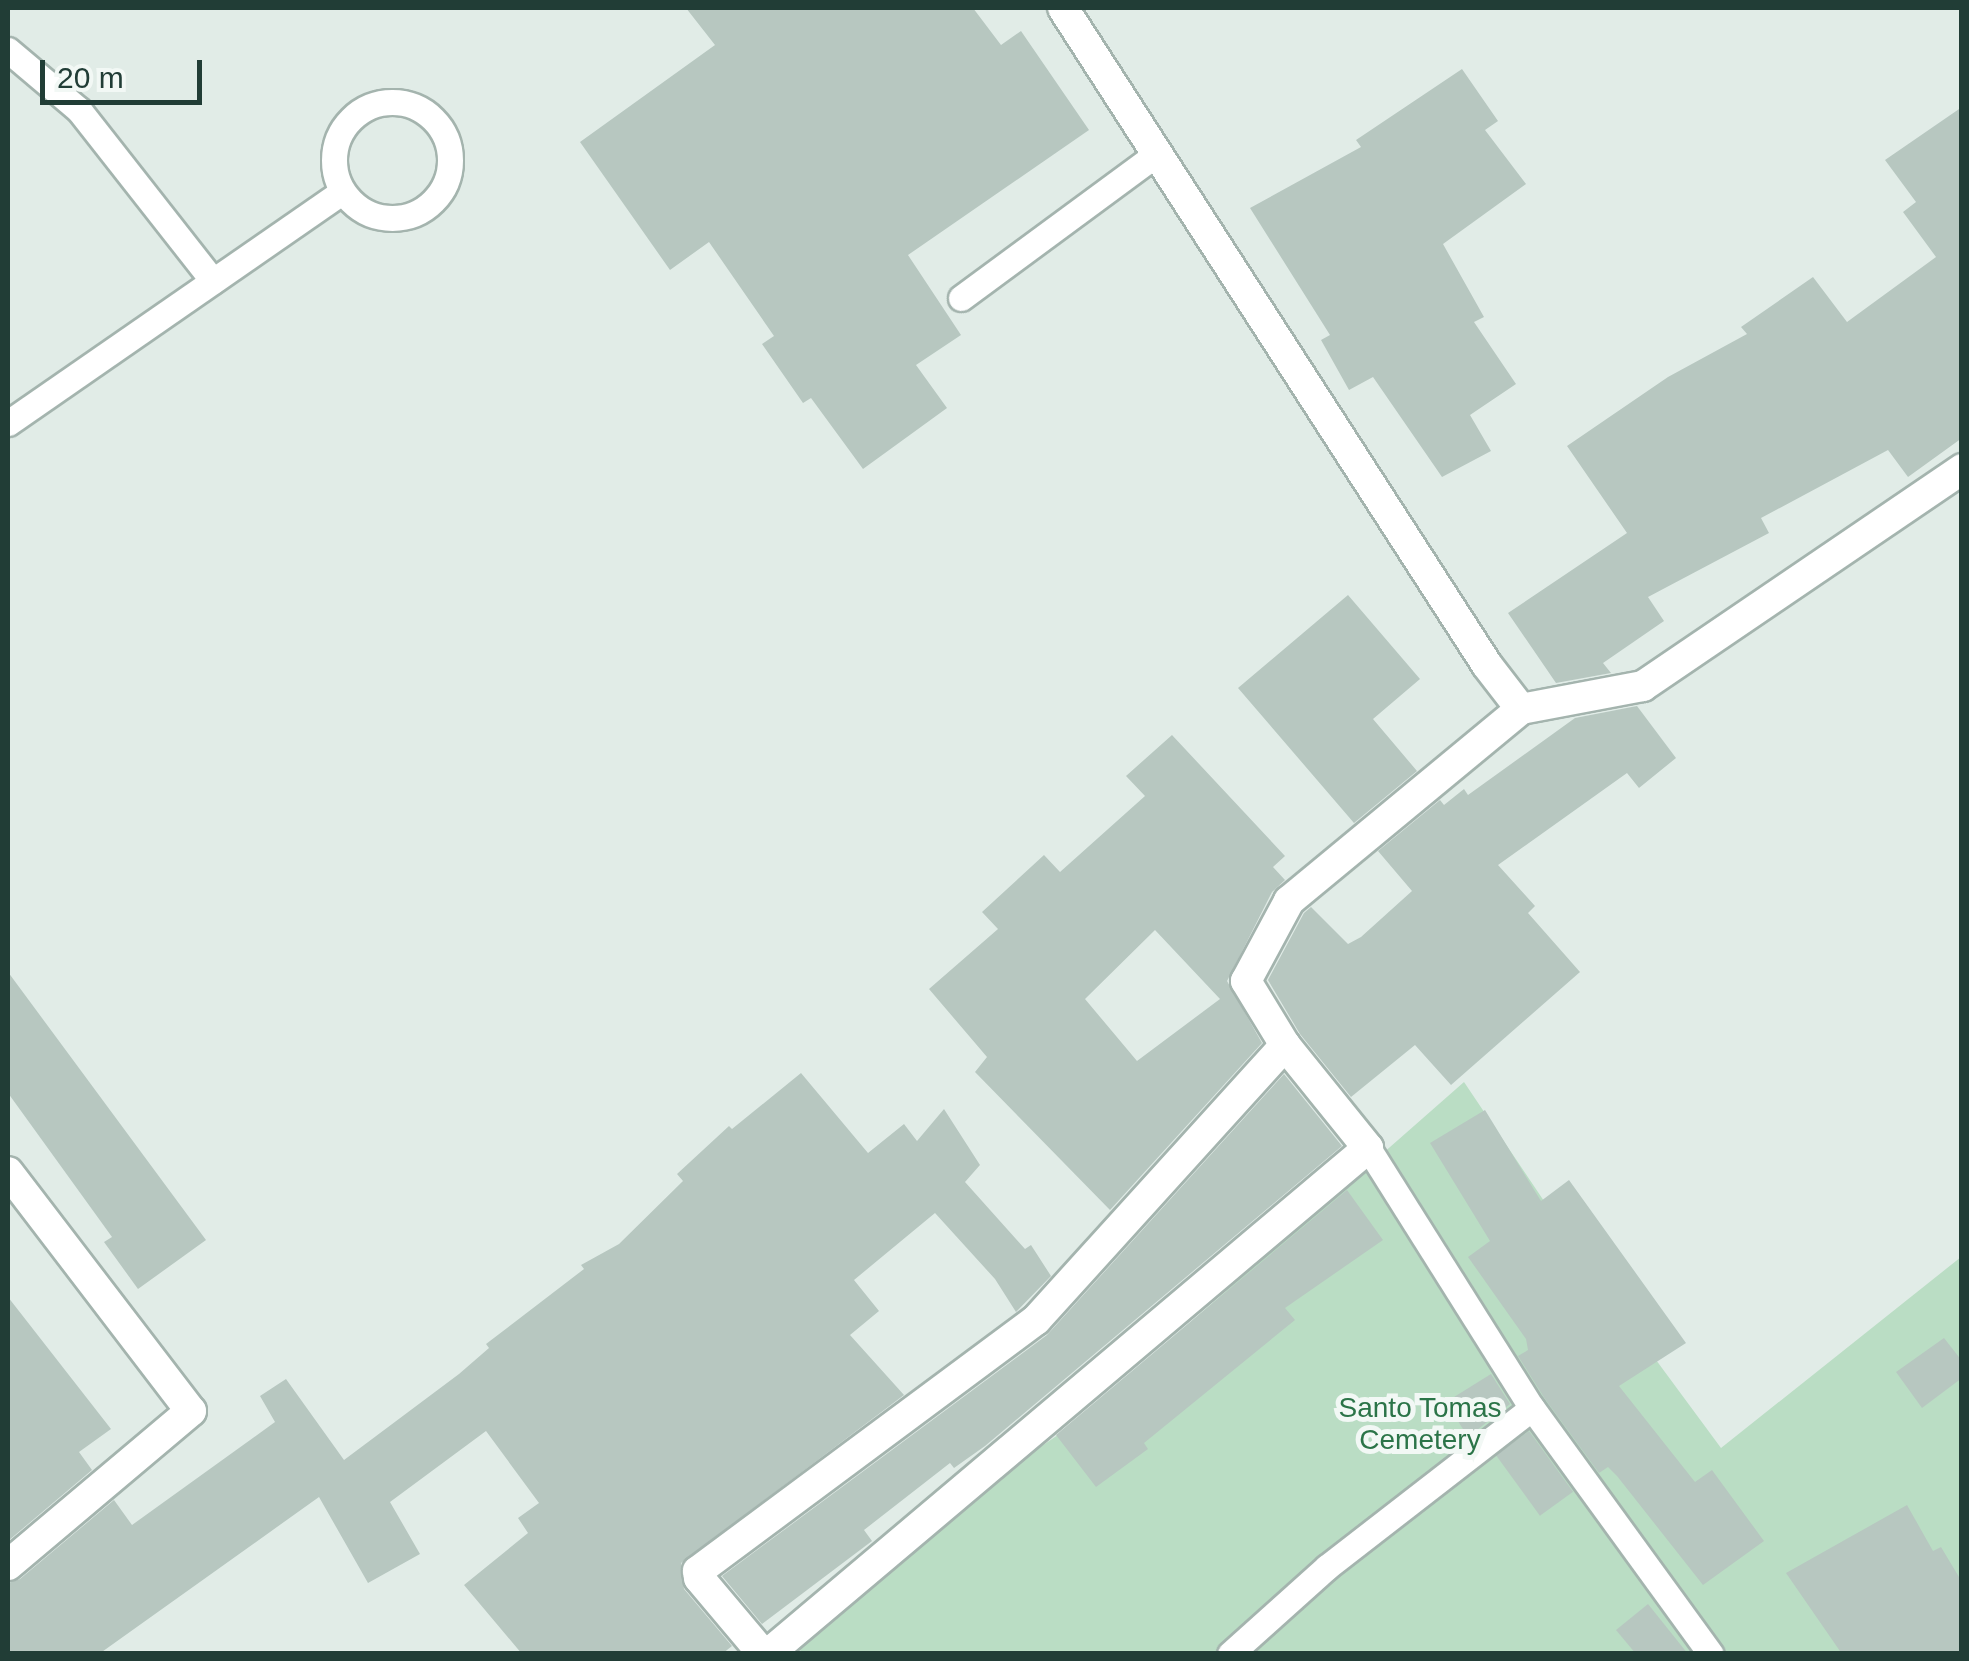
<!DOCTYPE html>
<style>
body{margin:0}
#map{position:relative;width:1969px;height:1661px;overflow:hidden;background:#e1ece7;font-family:Arial,sans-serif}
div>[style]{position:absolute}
.green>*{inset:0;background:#baddc4}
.building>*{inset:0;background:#b7c7c0;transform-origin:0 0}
.roads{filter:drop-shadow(2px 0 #a4b4ae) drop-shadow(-2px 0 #a4b4ae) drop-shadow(0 2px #a4b4ae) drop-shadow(0 -2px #a4b4ae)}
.service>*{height:25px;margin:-12.5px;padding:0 12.5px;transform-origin:12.5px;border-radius:12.5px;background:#fff}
.service>.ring{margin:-12.5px;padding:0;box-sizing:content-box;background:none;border:25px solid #fff;border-radius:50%}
.minor>*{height:30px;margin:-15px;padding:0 15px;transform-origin:15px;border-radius:15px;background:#fff}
span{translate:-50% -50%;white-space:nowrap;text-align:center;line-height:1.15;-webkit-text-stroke:10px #f2f8f5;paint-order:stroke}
.park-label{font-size:28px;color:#2b7448}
.frame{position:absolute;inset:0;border:10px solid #213d36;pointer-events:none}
.scale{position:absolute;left:40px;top:60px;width:162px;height:45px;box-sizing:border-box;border:5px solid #213d36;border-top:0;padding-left:12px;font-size:30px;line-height:35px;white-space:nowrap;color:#213d36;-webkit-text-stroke:8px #f2f8f5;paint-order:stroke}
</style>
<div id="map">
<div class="green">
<i style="clip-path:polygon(1464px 1082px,1597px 1280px,1721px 1448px,1961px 1257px,1961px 1653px,803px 1654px,780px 1624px,1077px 1422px)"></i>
</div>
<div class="building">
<i style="clip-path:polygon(686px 8px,973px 8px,1001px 45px,1021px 31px,1089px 130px,908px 255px,961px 335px,916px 365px,947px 408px,863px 469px,811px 398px,803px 403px,762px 344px,774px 336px,709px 242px,670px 270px,580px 142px,715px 45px)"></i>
<i style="clip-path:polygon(1462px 69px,1498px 121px,1485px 130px,1526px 184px,1443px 244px,1484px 317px,1474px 322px,1516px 384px,1470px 415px,1491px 451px,1442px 477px,1373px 377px,1349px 390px,1321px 340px,1330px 335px,1250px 208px,1361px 147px,1356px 140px)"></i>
<i style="clip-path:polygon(1962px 107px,1962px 438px,1908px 477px,1888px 450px,1761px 518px,1769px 533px,1648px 597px,1664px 621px,1603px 663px,1611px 673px,1556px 683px,1508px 613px,1627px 533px,1567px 446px,1668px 377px,1747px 334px,1741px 327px,1813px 277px,1847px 322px,1936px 257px,1903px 212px,1916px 202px,1885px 160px)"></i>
<i style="clip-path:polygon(1348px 595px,1420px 679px,1373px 719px,1417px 771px,1354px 823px,1238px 688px)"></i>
<i style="clip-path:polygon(1637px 706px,1676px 758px,1639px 788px,1627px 773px,1498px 865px,1535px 906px,1528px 913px,1580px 972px,1451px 1085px,1415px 1045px,1351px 1097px,1300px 1034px,1268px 980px,1304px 913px,1311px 907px,1348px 944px,1361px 937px,1412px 891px,1378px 851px,1440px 800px,1444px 805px,1464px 789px,1468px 795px,1575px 718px)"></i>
<i style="clip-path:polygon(evenodd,1172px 735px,1285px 856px,1273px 867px,1285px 880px,1272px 892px,1227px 981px,1262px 1043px,1110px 1210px,975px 1072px,987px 1057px,929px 989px,998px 929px,982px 912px,1044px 855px,1060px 872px,1145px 796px,1126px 776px,1172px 735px,1155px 930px,1220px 999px,1137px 1061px,1085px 999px,1155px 930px)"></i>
<i style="clip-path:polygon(8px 972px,206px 1240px,138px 1289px,104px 1242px,112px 1237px,8px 1093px)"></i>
<i style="clip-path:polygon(801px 1073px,868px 1153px,904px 1124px,917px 1141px,944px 1109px,980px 1165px,965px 1182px,1025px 1249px,1031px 1245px,1051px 1276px,1016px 1312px,995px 1279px,935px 1213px,854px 1280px,879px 1311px,850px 1335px,904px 1395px,681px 1563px,684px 1589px,732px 1646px,722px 1654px,522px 1654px,464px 1585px,528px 1533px,518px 1518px,539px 1503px,486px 1431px,390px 1502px,420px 1554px,368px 1583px,319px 1497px,99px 1654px,8px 1654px,8px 1583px,20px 1579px,114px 1500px,132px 1525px,275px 1422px,260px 1396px,286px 1379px,344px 1460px,459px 1374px,489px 1348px,486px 1344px,584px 1269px,581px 1265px,619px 1244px,683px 1181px,677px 1174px,729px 1126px,732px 1129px)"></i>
<i style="clip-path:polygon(1284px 1074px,1342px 1146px,985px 1446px,954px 1468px,950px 1463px,864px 1530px,872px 1541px,762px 1624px,722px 1576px,1047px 1335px)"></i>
<i style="clip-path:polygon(1485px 1110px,1541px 1201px,1569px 1180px,1686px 1343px,1619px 1386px,1695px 1482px,1712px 1470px,1764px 1541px,1703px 1585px,1617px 1476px,1608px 1467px,1599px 1473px,1545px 1399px,1518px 1356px,1528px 1350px,1526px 1339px,1468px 1257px,1490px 1241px,1430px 1143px)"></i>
<i style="clip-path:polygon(1347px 1190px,1383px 1240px,1285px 1308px,1295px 1320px,1144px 1443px,1148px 1449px,1096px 1487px,1056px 1435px)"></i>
<i style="clip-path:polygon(8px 1297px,111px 1429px,79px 1452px,92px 1470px,8px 1541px)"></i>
<i style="clip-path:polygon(1944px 1338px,1962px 1361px,1962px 1378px,1922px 1408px,1896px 1372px)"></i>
<i style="clip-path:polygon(1491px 1374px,1510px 1404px,1468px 1437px,1446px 1402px)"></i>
<i style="left:1529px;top:1431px;width:75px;height:41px;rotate:54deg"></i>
<i style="clip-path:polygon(1907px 1505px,1933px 1551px,1941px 1547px,1962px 1582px,1962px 1654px,1842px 1654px,1786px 1573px)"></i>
<i style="clip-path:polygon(1648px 1604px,1688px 1654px,1636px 1654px,1616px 1630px)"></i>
</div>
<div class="roads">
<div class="service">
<i style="left:8px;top:50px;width:93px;rotate:40.2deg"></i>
<i style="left:79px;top:110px;width:217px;rotate:51.9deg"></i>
<i class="ring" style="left:334px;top:102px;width:91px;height:91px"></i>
<i style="left:961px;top:298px;width:245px;rotate:-36.4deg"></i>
<i style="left:8px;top:423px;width:406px;rotate:-34.7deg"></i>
<i style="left:1368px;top:1148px;width:307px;rotate:57.8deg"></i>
<i style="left:1532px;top:1408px;width:304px;rotate:54deg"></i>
<i style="left:1230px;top:1654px;width:130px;rotate:-41.9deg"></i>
<i style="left:1327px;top:1567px;width:259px;rotate:-37.8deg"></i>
</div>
<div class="minor">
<i style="left:1063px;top:8px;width:782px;rotate:57.16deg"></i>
<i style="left:1487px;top:665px;width:56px;rotate:52.3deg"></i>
<i style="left:1521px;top:709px;width:124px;rotate:-10.7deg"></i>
<i style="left:1643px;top:686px;width:386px;rotate:-34.2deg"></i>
<i style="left:8px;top:1172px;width:301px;rotate:52.6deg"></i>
<i style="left:191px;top:1411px;width:239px;rotate:139.9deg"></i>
<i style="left:763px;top:1654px;width:99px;rotate:-130.1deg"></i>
<i style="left:699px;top:1578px;width:7px;rotate:-98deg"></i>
<i style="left:698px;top:1571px;width:421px;rotate:-36.6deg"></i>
<i style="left:1036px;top:1320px;width:371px;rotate:-47.8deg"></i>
<i style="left:768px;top:1654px;width:785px;rotate:-40.14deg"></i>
<i style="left:1368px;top:1148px;width:132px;rotate:-128.9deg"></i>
<i style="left:1285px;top:1045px;width:75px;rotate:-121.4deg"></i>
<i style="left:1246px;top:981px;width:91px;rotate:-61.7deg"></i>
<i style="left:1289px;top:901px;width:301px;rotate:-39.6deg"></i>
</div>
</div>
<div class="park-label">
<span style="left:1420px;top:1424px">Santo Tomas<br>Cemetery</span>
</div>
<div class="frame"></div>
<div class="scale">20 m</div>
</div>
